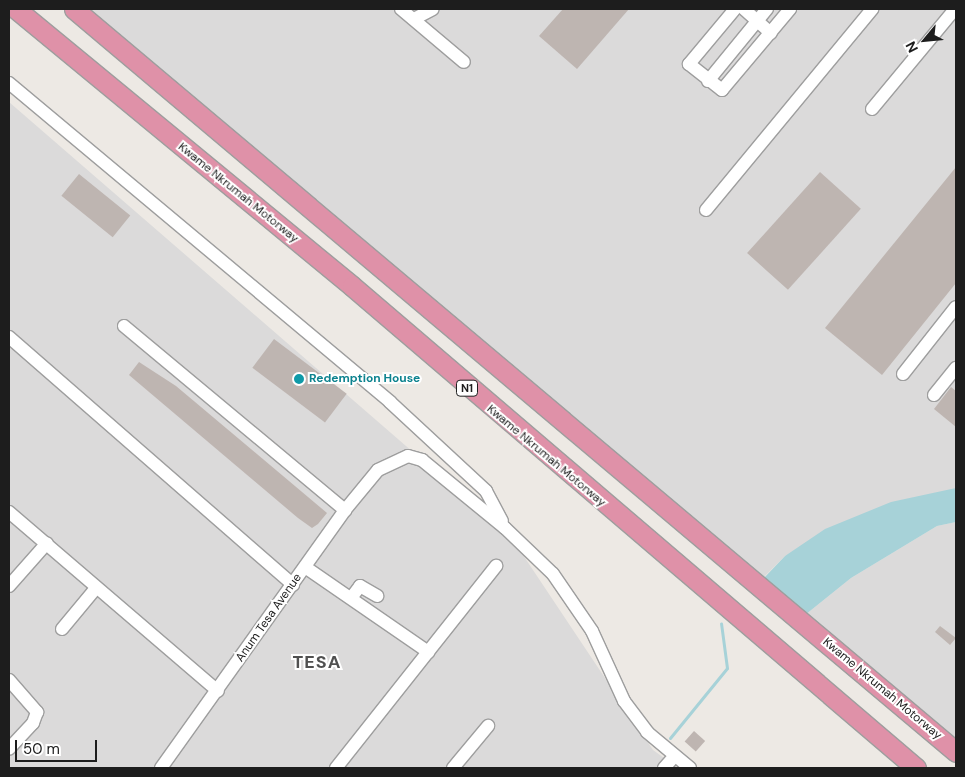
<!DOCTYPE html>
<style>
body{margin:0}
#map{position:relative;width:965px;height:777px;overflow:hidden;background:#ede9e4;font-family:"DM Sans",sans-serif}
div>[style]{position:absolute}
.residential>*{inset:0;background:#dbdada}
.water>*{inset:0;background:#a7d2d8}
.stream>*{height:3px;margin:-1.5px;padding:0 1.5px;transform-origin:1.5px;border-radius:1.5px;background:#a7d2d8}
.building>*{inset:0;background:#beb5b1;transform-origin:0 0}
.roads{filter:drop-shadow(1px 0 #9e9e9e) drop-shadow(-1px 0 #9e9e9e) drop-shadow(0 1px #9e9e9e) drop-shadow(0 -1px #9e9e9e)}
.minor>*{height:12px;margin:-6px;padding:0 6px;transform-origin:6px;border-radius:6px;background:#fff}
.highway>*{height:19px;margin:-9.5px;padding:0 9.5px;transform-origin:9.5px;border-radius:9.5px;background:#df91a8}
.dots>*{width:14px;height:14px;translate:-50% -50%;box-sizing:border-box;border:2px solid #fff;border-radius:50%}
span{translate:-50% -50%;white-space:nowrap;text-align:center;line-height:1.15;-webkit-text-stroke:4px #fff;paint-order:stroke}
.shield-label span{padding:1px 4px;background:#fff;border:1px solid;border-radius:4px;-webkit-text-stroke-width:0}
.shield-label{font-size:11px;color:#1d1d1d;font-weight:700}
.street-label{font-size:12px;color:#1d1d1d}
.culture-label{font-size:12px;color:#0d838f;font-weight:700}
.left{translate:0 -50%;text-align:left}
.district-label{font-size:18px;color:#505050;font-weight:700;letter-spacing:1px}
.frame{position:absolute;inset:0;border:10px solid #1d1d1d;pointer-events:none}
.north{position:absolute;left:900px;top:15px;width:50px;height:50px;-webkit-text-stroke:4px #fff;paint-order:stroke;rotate:242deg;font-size:14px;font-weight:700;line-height:20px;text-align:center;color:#1d1d1d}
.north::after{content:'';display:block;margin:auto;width:18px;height:22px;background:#1d1d1d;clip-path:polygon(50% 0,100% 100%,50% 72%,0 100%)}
.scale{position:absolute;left:15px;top:740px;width:82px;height:22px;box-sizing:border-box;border:2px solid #1d1d1d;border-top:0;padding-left:6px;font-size:15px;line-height:18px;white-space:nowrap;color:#1d1d1d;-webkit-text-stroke:4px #fff;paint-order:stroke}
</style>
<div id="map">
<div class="residential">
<i style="clip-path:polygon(85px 9px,956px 9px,956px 488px,785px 556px,762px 579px)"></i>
<i style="clip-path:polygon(9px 102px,511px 537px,653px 750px,678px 768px,9px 768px)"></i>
<i style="clip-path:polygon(956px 522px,956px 741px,805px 615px,851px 578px,937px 526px)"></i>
</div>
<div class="water">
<i style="clip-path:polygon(956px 488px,956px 522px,937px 526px,851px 578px,805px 615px,763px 579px,785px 556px,825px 529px,891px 502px)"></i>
</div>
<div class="stream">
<i style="left:670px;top:738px;width:90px;rotate:-50.8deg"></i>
<i style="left:727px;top:668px;width:45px;rotate:-97.6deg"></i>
</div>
<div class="building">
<i style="clip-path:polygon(563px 9px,629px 9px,577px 69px,539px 36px)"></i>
<i style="clip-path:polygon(956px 167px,956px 283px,882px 375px,825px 328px)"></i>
<i style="left:820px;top:172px;width:55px;height:109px;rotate:42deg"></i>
<i style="left:79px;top:174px;width:66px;height:28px;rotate:39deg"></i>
<i style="left:274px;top:339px;width:91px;height:36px;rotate:37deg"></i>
<i style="clip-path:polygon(139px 362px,176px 386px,327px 513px,318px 524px,312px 528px,298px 518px,129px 375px)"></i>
<i style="clip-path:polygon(951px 387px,956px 391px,956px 427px,934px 409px)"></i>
<i style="clip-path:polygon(940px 626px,956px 638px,950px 645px,935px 632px)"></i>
<i style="left:694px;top:731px;width:15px;height:14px;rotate:42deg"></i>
</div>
<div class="roads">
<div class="minor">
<i style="left:401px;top:9px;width:82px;rotate:40.1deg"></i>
<i style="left:735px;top:9px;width:72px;rotate:129.9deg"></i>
<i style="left:689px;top:64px;width:42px;rotate:38.2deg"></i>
<i style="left:722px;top:90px;width:106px;rotate:-50deg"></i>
<i style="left:744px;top:9px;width:36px;rotate:42deg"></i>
<i style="left:414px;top:19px;width:21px;rotate:-28deg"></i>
<i style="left:708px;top:81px;width:93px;rotate:-50.7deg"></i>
<i style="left:9px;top:83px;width:497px;rotate:39.9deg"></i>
<i style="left:390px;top:402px;width:131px;rotate:42.8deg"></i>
<i style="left:486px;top:491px;width:34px;rotate:62deg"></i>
<i style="left:872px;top:109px;width:130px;rotate:-50.3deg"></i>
<i style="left:706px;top:210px;width:261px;rotate:-50.4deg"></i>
<i style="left:124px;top:326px;width:288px;rotate:39.8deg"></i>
<i style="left:9px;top:337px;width:377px;rotate:41.1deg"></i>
<i style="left:903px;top:374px;width:85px;rotate:-51.7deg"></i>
<i style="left:934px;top:395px;width:35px;rotate:-51deg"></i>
<i style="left:9px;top:512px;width:275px;rotate:40.6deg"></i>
<i style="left:305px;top:567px;width:150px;rotate:34.6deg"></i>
<i style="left:9px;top:586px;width:57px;rotate:-48.5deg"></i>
<i style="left:351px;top:598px;width:15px;rotate:-53deg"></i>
<i style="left:360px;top:586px;width:20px;rotate:30deg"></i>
<i style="left:62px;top:629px;width:53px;rotate:-50.3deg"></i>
<i style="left:9px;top:680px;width:43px;rotate:48.8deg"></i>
<i style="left:37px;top:712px;width:12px;rotate:110deg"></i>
<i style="left:33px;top:723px;width:35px;rotate:133deg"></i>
<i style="left:161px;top:768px;width:317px;rotate:-54.5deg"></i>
<i style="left:345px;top:510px;width:52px;rotate:-50.5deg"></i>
<i style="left:378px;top:470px;width:33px;rotate:-25deg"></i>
<i style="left:408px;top:456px;width:15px;rotate:16deg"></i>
<i style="left:422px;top:460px;width:107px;rotate:39.3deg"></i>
<i style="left:505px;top:528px;width:66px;rotate:43.8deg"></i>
<i style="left:553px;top:574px;width:69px;rotate:55.6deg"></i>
<i style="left:592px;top:631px;width:77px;rotate:65.4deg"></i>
<i style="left:624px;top:701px;width:39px;rotate:53deg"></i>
<i style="left:647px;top:732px;width:56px;rotate:39.9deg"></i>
<i style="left:336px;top:768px;width:258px;rotate:-51.6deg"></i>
<i style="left:453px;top:768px;width:55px;rotate:-50.2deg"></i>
<i style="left:664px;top:768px;width:15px;rotate:-48deg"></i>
</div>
<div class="highway">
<i style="left:16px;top:9px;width:435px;rotate:39.5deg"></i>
<i style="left:352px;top:286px;width:742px;rotate:40.52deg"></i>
<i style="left:74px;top:9px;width:1153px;rotate:40.11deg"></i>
</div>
</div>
<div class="dots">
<i style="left:299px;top:379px;background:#0f9aa8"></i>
</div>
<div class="shield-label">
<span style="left:467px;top:388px">N1</span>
</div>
<div class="street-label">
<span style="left:238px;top:193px;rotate:39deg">Kwame Nkrumah Motorway</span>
<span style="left:546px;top:456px;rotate:40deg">Kwame Nkrumah Motorway</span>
<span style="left:269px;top:618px;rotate:-55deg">Anum Tesa Avenue</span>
<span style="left:882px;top:689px;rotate:40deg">Kwame Nkrumah Motorway</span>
</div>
<div class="culture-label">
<span class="left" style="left:309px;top:379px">Redemption House</span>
</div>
<div class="district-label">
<span style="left:317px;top:662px">TESA</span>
</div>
<div class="frame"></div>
<div class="north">N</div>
<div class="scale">50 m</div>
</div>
